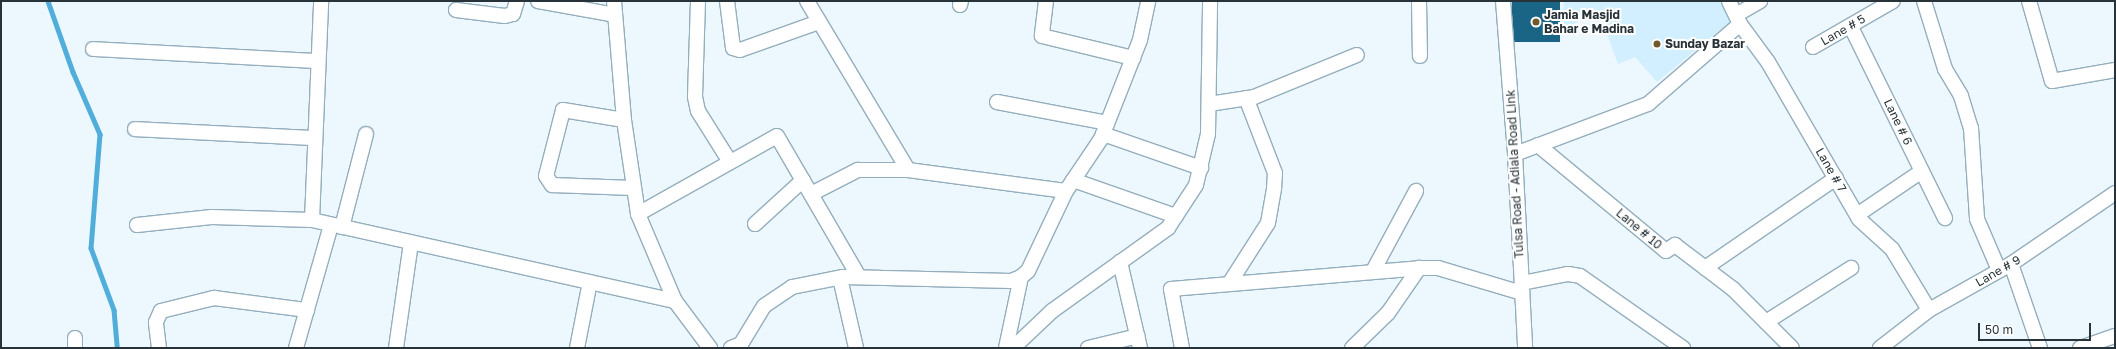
<!DOCTYPE html>
<style>
body{margin:0}
#map{position:relative;width:2116px;height:349px;overflow:hidden;background:#edf8fe;font-family:"Golos Text",sans-serif}
div>[style]{position:absolute}
.built>*{inset:0;background:#d2efff}
.stream>*{height:4.5px;margin:-2.25px;padding:0 2.25px;transform-origin:2.25px;border-radius:2.25px;background:#51aedb}
.building>*{inset:0;background:#1a6585;transform-origin:0 0}
.roads{filter:drop-shadow(1px 0 #94aebd) drop-shadow(-1px 0 #94aebd) drop-shadow(0 1px #94aebd) drop-shadow(0 -1px #94aebd)}
.minor>*{height:14px;margin:-7px;padding:0 7px;transform-origin:7px;border-radius:7px;background:#fff}
.dots>*{width:11px;height:11px;translate:-50% -50%;box-sizing:border-box;border:2px solid #fff;border-radius:50%}
span{translate:-50% -50%;white-space:nowrap;text-align:center;line-height:1.15;-webkit-text-stroke:4px #fff;paint-order:stroke}
.poi-label{font-size:12px;color:#283339;font-weight:700}
.left{translate:0 -50%;text-align:left}
.street-label{font-size:12px;color:#283339}
.frame{position:absolute;inset:0;border:2px solid #283339;pointer-events:none}
.scale{position:absolute;left:1978px;top:323px;width:113px;height:18px;box-sizing:border-box;border:2px solid #283339;border-top:0;padding-left:5px;font-size:12px;line-height:14px;white-space:nowrap;color:#283339;-webkit-text-stroke:3px #fff;paint-order:stroke}
</style>
<div id="map">
<div class="built">
<i style="clip-path:polygon(1564px 1px,1721px 1px,1731px 21px,1657px 82px,1635px 57px,1618px 64px,1598px 10px,1561px 31px)"></i>
</div>
<div class="stream">
<i style="left:48px;top:1px;width:75px;rotate:70.6deg"></i>
<i style="left:73px;top:72px;width:68px;rotate:66.5deg"></i>
<i style="left:100px;top:134px;width:114px;rotate:94.5deg"></i>
<i style="left:91px;top:248px;width:66px;rotate:69.6deg"></i>
<i style="left:114px;top:310px;width:38px;rotate:85deg"></i>
</div>
<div class="building">
<i style="left:1512px;top:1px;width:48px;height:41px"></i>
</div>
<div class="roads">
<div class="minor">
<i style="left:538px;top:1px;width:78px;rotate:10.3deg"></i>
<i style="left:614px;top:1px;width:119px;rotate:85.2deg"></i>
<i style="left:624px;top:120px;width:95px;rotate:81.5deg"></i>
<i style="left:638px;top:214px;width:95px;rotate:67deg"></i>
<i style="left:675px;top:301px;width:59px;rotate:53.3deg"></i>
<i style="left:698px;top:1px;width:96px;rotate:91.8deg"></i>
<i style="left:695px;top:97px;width:14px;rotate:78deg"></i>
<i style="left:698px;top:111px;width:60px;rotate:57.9deg"></i>
<i style="left:727px;top:1px;width:47px;rotate:82.7deg"></i>
<i style="left:733px;top:48px;width:7px;rotate:16deg"></i>
<i style="left:740px;top:50px;width:84px;rotate:-19.5deg"></i>
<i style="left:807px;top:1px;width:197px;rotate:59.1deg"></i>
<i style="left:1046px;top:1px;width:35px;rotate:97deg"></i>
<i style="left:1042px;top:36px;width:94px;rotate:13.6deg"></i>
<i style="left:1419px;top:1px;width:55px;rotate:89deg"></i>
<i style="left:1503px;top:1px;width:153px;rotate:85.5deg"></i>
<i style="left:1515px;top:154px;width:194px;rotate:87deg"></i>
<i style="left:1924px;top:1px;width:71px;rotate:72.8deg"></i>
<i style="left:1945px;top:69px;width:31px;rotate:59deg"></i>
<i style="left:1961px;top:96px;width:34px;rotate:73deg"></i>
<i style="left:1971px;top:128px;width:91px;rotate:86.2deg"></i>
<i style="left:1977px;top:219px;width:56px;rotate:66.7deg"></i>
<i style="left:2029px;top:1px;width:83px;rotate:74deg"></i>
<i style="left:2052px;top:81px;width:64px;rotate:-9.9deg"></i>
<i style="left:960px;top:5px;width:4px;rotate:-76deg"></i>
<i style="left:456px;top:10px;width:49px;rotate:7deg"></i>
<i style="left:505px;top:16px;width:8px;rotate:-14deg"></i>
<i style="left:513px;top:14px;width:14px;rotate:-73deg"></i>
<i style="left:1736px;top:15px;width:28px;rotate:-30deg"></i>
<i style="left:1740px;top:24px;width:47px;rotate:53.6deg"></i>
<i style="left:1768px;top:62px;width:181px;rotate:59.9deg"></i>
<i style="left:1859px;top:219px;width:45px;rotate:42.3deg"></i>
<i style="left:1892px;top:249px;width:71px;rotate:58.8deg"></i>
<i style="left:1851px;top:27px;width:213px;rotate:63.8deg"></i>
<i style="left:1813px;top:47px;width:92px;rotate:-29.9deg"></i>
<i style="left:93px;top:49px;width:225px;rotate:3.1deg"></i>
<i style="left:997px;top:102px;width:112px;rotate:10.8deg"></i>
<i style="left:1209px;top:104px;width:46px;rotate:-8.8deg"></i>
<i style="left:1254px;top:97px;width:111px;rotate:-22.2deg"></i>
<i style="left:624px;top:120px;width:62px;rotate:-170.7deg"></i>
<i style="left:563px;top:110px;width:68px;rotate:104.4deg"></i>
<i style="left:546px;top:176px;width:11px;rotate:56deg"></i>
<i style="left:552px;top:185px;width:81px;rotate:2.1deg"></i>
<i style="left:135px;top:129px;width:180px;rotate:2.9deg"></i>
<i style="left:1103px;top:134px;width:104px;rotate:19.1deg"></i>
<i style="left:1538px;top:145px;width:166px;rotate:39.6deg"></i>
<i style="left:1666px;top:251px;width:11px;rotate:-34deg"></i>
<i style="left:1675px;top:245px;width:73px;rotate:37.2deg"></i>
<i style="left:1733px;top:289px;width:83px;rotate:45deg"></i>
<i style="left:1515px;top:154px;width:142px;rotate:-20.6deg"></i>
<i style="left:1648px;top:104px;width:122px;rotate:-41deg"></i>
<i style="left:1740px;top:24px;width:25px;rotate:-116deg"></i>
<i style="left:1073px;top:180px;width:109px;rotate:19.3deg"></i>
<i style="left:811px;top:194px;width:53px;rotate:-27.1deg"></i>
<i style="left:858px;top:170px;width:50px"></i>
<i style="left:908px;top:170px;width:159px;rotate:7.6deg"></i>
<i style="left:638px;top:214px;width:159px;rotate:-29.3deg"></i>
<i style="left:777px;top:136px;width:163px;rotate:59.8deg"></i>
<i style="left:1857px;top:215px;width:78px;rotate:-34.1deg"></i>
<i style="left:312px;top:220px;width:219px;rotate:-87.6deg"></i>
<i style="left:755px;top:224px;width:65px;rotate:-42.5deg"></i>
<i style="left:137px;top:225px;width:75px;rotate:-6.1deg"></i>
<i style="left:212px;top:217px;width:100px;rotate:1.7deg"></i>
<i style="left:312px;top:220px;width:372px;rotate:12.6deg"></i>
<i style="left:342px;top:227px;width:96px;rotate:-75.5deg"></i>
<i style="left:1120px;top:262px;width:88px;rotate:76.9deg"></i>
<i style="left:2011px;top:264px;width:89px;rotate:71deg"></i>
<i style="left:1705px;top:268px;width:159px;rotate:-34.5deg"></i>
<i style="left:1373px;top:271px;width:91px;rotate:-61.7deg"></i>
<i style="left:840px;top:278px;width:72px;rotate:77.1deg"></i>
<i style="left:1522px;top:283px;width:47px;rotate:-11.1deg"></i>
<i style="left:1568px;top:274px;width:12px;rotate:9deg"></i>
<i style="left:1580px;top:276px;width:126px;rotate:35deg"></i>
<i style="left:1229px;top:284px;width:72px;rotate:-57.4deg"></i>
<i style="left:1268px;top:223px;width:36px;rotate:-80deg"></i>
<i style="left:1274px;top:188px;width:15px;rotate:-86deg"></i>
<i style="left:1275px;top:173px;width:80px;rotate:-111.1deg"></i>
<i style="left:1766px;top:322px;width:101px;rotate:-32.4deg"></i>
<i style="left:75px;top:348px;width:10px;rotate:-90deg"></i>
<i style="left:159px;top:348px;width:26px;rotate:-97deg"></i>
<i style="left:156px;top:322px;width:12px;rotate:-66deg"></i>
<i style="left:161px;top:311px;width:55px;rotate:-13.8deg"></i>
<i style="left:214px;top:298px;width:94px;rotate:7.4deg"></i>
<i style="left:296px;top:348px;width:128px;rotate:-74.1deg"></i>
<i style="left:396px;top:348px;width:107px;rotate:-81.9deg"></i>
<i style="left:577px;top:348px;width:67px;rotate:-78.9deg"></i>
<i style="left:731px;top:348px;width:11px;rotate:-22deg"></i>
<i style="left:741px;top:344px;width:44px;rotate:-58.8deg"></i>
<i style="left:764px;top:306px;width:34px;rotate:-34deg"></i>
<i style="left:792px;top:287px;width:52px;rotate:-11.1deg"></i>
<i style="left:843px;top:277px;width:168px;rotate:1.4deg"></i>
<i style="left:1011px;top:281px;width:11px;rotate:-22deg"></i>
<i style="left:1021px;top:277px;width:9px;rotate:-41deg"></i>
<i style="left:1028px;top:271px;width:89px;rotate:-64.6deg"></i>
<i style="left:1066px;top:191px;width:63px;rotate:-56.1deg"></i>
<i style="left:1101px;top:139px;width:106px;rotate:-68.5deg"></i>
<i style="left:1140px;top:40px;width:40px;rotate:-78deg"></i>
<i style="left:1006px;top:348px;width:73px;rotate:-78.1deg"></i>
<i style="left:1013px;top:348px;width:54px;rotate:-43.5deg"></i>
<i style="left:1052px;top:311px;width:143px;rotate:-35.6deg"></i>
<i style="left:1168px;top:228px;width:51px;rotate:-56.9deg"></i>
<i style="left:1196px;top:185px;width:52px;rotate:-76.8deg"></i>
<i style="left:1208px;top:134px;width:133px;rotate:-89.1deg"></i>
<i style="left:1088px;top:348px;width:51px;rotate:-13.5deg"></i>
<i style="left:1182px;top:348px;width:60px;rotate:-100.6deg"></i>
<i style="left:1171px;top:289px;width:249px;rotate:-4.8deg"></i>
<i style="left:1419px;top:268px;width:19px"></i>
<i style="left:1438px;top:268px;width:88px;rotate:16.6deg"></i>
<i style="left:1352px;top:348px;width:50px;rotate:-44.2deg"></i>
<i style="left:1388px;top:313px;width:55px;rotate:-55.4deg"></i>
<i style="left:1880px;top:348px;width:62px;rotate:-37.8deg"></i>
<i style="left:1929px;top:310px;width:94px;rotate:-29.3deg"></i>
<i style="left:2011px;top:264px;width:126px;rotate:-34.3deg"></i>
<i style="left:2080px;top:348px;width:37px;rotate:-19deg"></i>
</div>
</div>
<div class="dots">
<i style="left:1536px;top:22px;background:#71592a"></i>
<i style="left:1657px;top:44px;background:#71592a"></i>
</div>
<div class="poi-label">
<span class="left" style="left:1544px;top:22px">Jamia Masjid<br>Bahar e Madina</span>
<span class="left" style="left:1665px;top:44px">Sunday Bazar</span>
</div>
<div class="street-label">
<span style="left:1843px;top:30px;rotate:-30deg">Lane # 5</span>
<span style="left:1898px;top:122px;rotate:64deg">Lane # 6</span>
<span style="left:1831px;top:170px;rotate:60deg">Lane # 7</span>
<span style="left:1515px;top:174px;rotate:-93deg">Tulsa Road - Adiala Road Link</span>
<span style="left:1639px;top:229px;rotate:40deg">Lane # 10</span>
<span style="left:1998px;top:271px;rotate:-30deg">Lane # 9</span>
</div>
<div class="frame"></div>
<div class="scale">50 m</div>
</div>
